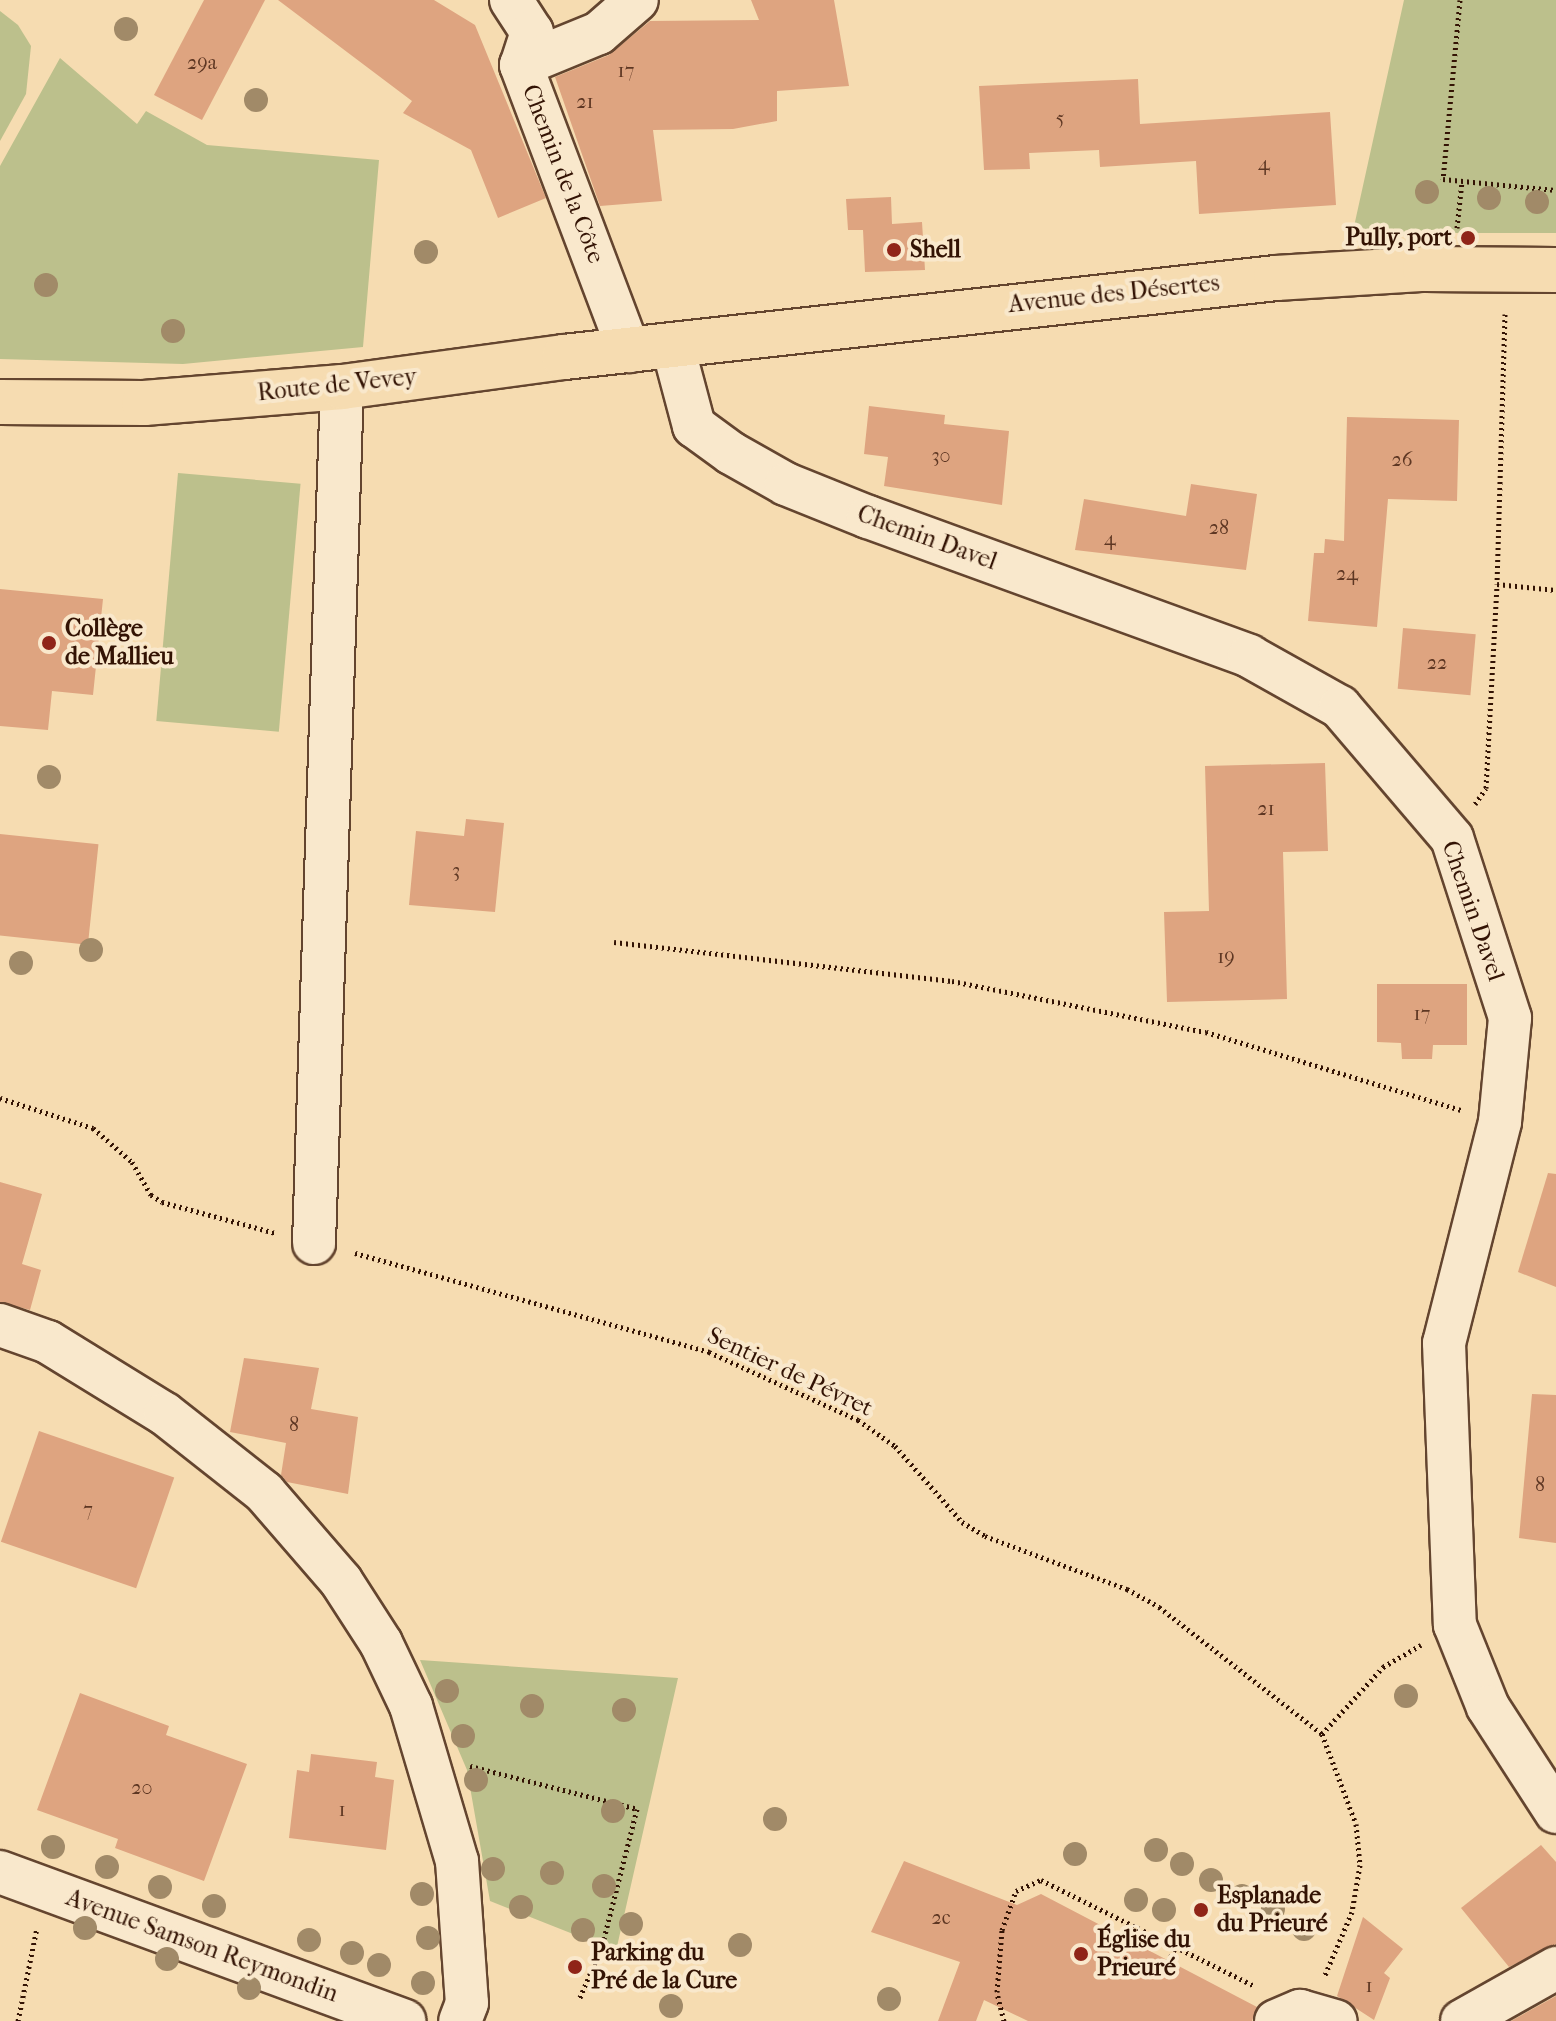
<!DOCTYPE html>
<meta charset="utf-8">
<style>
body{margin:0}
#map{position:relative;width:1556px;height:2021px;overflow:hidden;background:#f6dcb1;font-family:"IM FELL French Canon",serif}
div>[style]{position:absolute}
.green>*{inset:0;background:#bcc08c;transform-origin:0 0}
.building>*{inset:0;background:#dea480;transform-origin:0 0}
.path>*{height:5px;margin-top:-2.5px;transform-origin:0;background:repeating-linear-gradient(90deg,#331304 0 2px,transparent 0 6px)}
.roads{filter:drop-shadow(2px 0 #64452f) drop-shadow(-2px 0 #64452f) drop-shadow(0 2px #64452f) drop-shadow(0 -2px #64452f)}
.minor>*{height:42px;margin:-21px;padding:0 21px;transform-origin:21px;border-radius:21px;background:#f9e8cc}
.major>*{height:44px;margin:-22px;padding:0 22px;transform-origin:22px;border-radius:22px;background:#f6dcb1}
.trees>*{width:24px;height:24px;margin:-12px;border-radius:50%;background:#a18a68}
.dots>*{width:22px;height:22px;translate:-50% -50%;box-sizing:border-box;border:4px solid #f9e8cc;border-radius:50%}
span{translate:-50% -50%;white-space:nowrap;text-align:center;line-height:1.15;-webkit-text-stroke:8px #f9e8cc;paint-order:stroke}
.number-label{font-size:20px;color:#5e3723}
.number-label span{-webkit-text-stroke-width:0}
.street-label{font-size:24px;color:#331304}
.poi-label{font-size:24px;color:#331304;font-weight:700}
.right{translate:-100% -50%;text-align:right}
.left{translate:0 -50%;text-align:left}
</style>
<div id="map">
<div class="green">
<i style="clip-path:polygon(1404px 0,1556px 0,1556px 233px,1442px 233px,1351px 240px)"></i>
<i style="clip-path:polygon(0 11px,18px 25px,31px 46px,26px 94px,0 141px)"></i>
<i style="clip-path:polygon(60px 58px,137px 124px,146px 111px,207px 145px,379px 160px,363px 347px,183px 364px,0 359px,0 166px)"></i>
<i style="left:178px;top:473px;width:123px;height:249px;rotate:5deg"></i>
<i style="clip-path:polygon(420px 1660px,678px 1678px,616px 1951px,490px 1901px,467px 1770px)"></i>
</div>
<div class="building">
<i style="clip-path:polygon(204px 0,265px 0,202px 120px,154px 95px)"></i>
<i style="clip-path:polygon(278px 0,434px 0,475px 25px,546px 198px,498px 218px,471px 150px,403px 113px,412px 101px)"></i>
<i style="clip-path:polygon(751px 0,834px 0,849px 86px,777px 91px,777px 121px,733px 129px,653px 130px,662px 201px,600px 206px,555px 77px,609px 55px,650px 21px,759px 20px)"></i>
<i style="clip-path:polygon(1138px 79px,1140px 124px,1330px 112px,1336px 205px,1199px 214px,1196px 161px,1100px 167px,1099px 150px,1029px 153px,1030px 169px,984px 170px,979px 86px)"></i>
<i style="clip-path:polygon(891px 197px,892px 224px,922px 222px,925px 270px,865px 272px,863px 230px,848px 230px,846px 199px)"></i>
<i style="clip-path:polygon(869px 406px,945px 415px,944px 424px,1009px 431px,1002px 505px,884px 486px,888px 457px,864px 454px)"></i>
<i style="clip-path:polygon(1347px 417px,1459px 420px,1457px 501px,1388px 499px,1377px 627px,1308px 621px,1314px 553px,1324px 553px,1325px 539px,1344px 541px)"></i>
<i style="clip-path:polygon(1191px 484px,1257px 494px,1246px 570px,1075px 550px,1084px 499px,1186px 516px)"></i>
<i style="clip-path:polygon(0 589px,103px 599px,93px 695px,52px 691px,48px 730px,0 726px)"></i>
<i style="left:1403px;top:628px;width:73px;height:61px;rotate:5deg"></i>
<i style="clip-path:polygon(1325px 763px,1328px 851px,1283px 852px,1287px 999px,1167px 1002px,1164px 912px,1209px 911px,1205px 766px)"></i>
<i style="clip-path:polygon(466px 819px,504px 823px,495px 912px,409px 905px,416px 831px,464px 836px)"></i>
<i style="left:0;top:834px;width:99px;height:101px;rotate:6deg"></i>
<i style="clip-path:polygon(1377px 984px,1467px 984px,1467px 1045px,1433px 1045px,1432px 1059px,1402px 1059px,1401px 1043px,1377px 1042px)"></i>
<i style="clip-path:polygon(1548px 1173px,1556px 1174px,1556px 1287px,1518px 1272px)"></i>
<i style="clip-path:polygon(0 1182px,42px 1194px,22px 1264px,41px 1270px,30px 1310px,0 1302px)"></i>
<i style="clip-path:polygon(244px 1358px,319px 1368px,311px 1409px,358px 1417px,348px 1494px,287px 1482px,281px 1475px,286px 1443px,230px 1432px)"></i>
<i style="clip-path:polygon(1532px 1394px,1556px 1395px,1556px 1543px,1519px 1538px)"></i>
<i style="left:39px;top:1431px;width:143px;height:117px;rotate:19deg"></i>
<i style="clip-path:polygon(80px 1693px,169px 1726px,166px 1735px,247px 1764px,204px 1881px,115px 1848px,118px 1839px,37px 1810px)"></i>
<i style="clip-path:polygon(311px 1754px,377px 1762px,375px 1777px,394px 1780px,386px 1850px,289px 1838px,297px 1770px,309px 1772px)"></i>
<i style="clip-path:polygon(1541px 1845px,1556px 1862px,1556px 1944px,1509px 1967px,1461px 1908px)"></i>
<i style="clip-path:polygon(904px 1861px,1017px 1905px,1041px 1894px,1257px 2007px,1252px 2021px,1028px 2021px,984px 2000px,976px 2021px,938px 2021px,960px 1962px,871px 1932px)"></i>
<i style="clip-path:polygon(1363px 1917px,1403px 1949px,1384px 1973px,1390px 1978px,1374px 2020px,1337px 1996px)"></i>
<i style="clip-path:polygon(1556px 1996px,1556px 2021px,1511px 2021px)"></i>
</div>
<div class="path">
<i style="left:1460px;top:0;width:180px;rotate:95.4deg"></i>
<i style="left:1443px;top:179px;width:114px;rotate:5.6deg"></i>
<i style="left:1457px;top:228px;width:47px;rotate:-83.9deg"></i>
<i style="left:1505px;top:314px;width:270px;rotate:91.7deg"></i>
<i style="left:1497px;top:584px;width:59px;rotate:5.8deg"></i>
<i style="left:1475px;top:804px;width:19px;rotate:-55deg"></i>
<i style="left:1486px;top:788px;width:204px;rotate:-86.9deg"></i>
<i style="left:614px;top:942px;width:340px;rotate:6.6deg"></i>
<i style="left:952px;top:981px;width:259px;rotate:11.4deg"></i>
<i style="left:1206px;top:1032px;width:267px;rotate:17deg"></i>
<i style="left:0;top:1098px;width:98px;rotate:17.9deg"></i>
<i style="left:93px;top:1128px;width:52px;rotate:41.1deg"></i>
<i style="left:132px;top:1162px;width:38px;rotate:60deg"></i>
<i style="left:151px;top:1195px;width:13px;rotate:32deg"></i>
<i style="left:162px;top:1202px;width:117px;rotate:15.3deg"></i>
<i style="left:355px;top:1253px;width:368px;rotate:15.6deg"></i>
<i style="left:709px;top:1352px;width:164px;rotate:24.5deg"></i>
<i style="left:858px;top:1420px;width:45px;rotate:35.1deg"></i>
<i style="left:895px;top:1446px;width:101px;rotate:48.6deg"></i>
<i style="left:962px;top:1522px;width:27px;rotate:31deg"></i>
<i style="left:985px;top:1536px;width:152px;rotate:20.5deg"></i>
<i style="left:1127px;top:1589px;width:37px;rotate:29deg"></i>
<i style="left:1159px;top:1607px;width:207px;rotate:37.9deg"></i>
<i style="left:1322px;top:1734px;width:96px;rotate:69.3deg"></i>
<i style="left:1356px;top:1824px;width:41px;rotate:84.4deg"></i>
<i style="left:1360px;top:1865px;width:48px;rotate:99.7deg"></i>
<i style="left:1352px;top:1912px;width:69px;rotate:113.2deg"></i>
<i style="left:1322px;top:1734px;width:91px;rotate:-47.7deg"></i>
<i style="left:1383px;top:1667px;width:44px;rotate:-30.1deg"></i>
<i style="left:470px;top:1766px;width:172px;rotate:14.4deg"></i>
<i style="left:637px;top:1809px;width:141px;rotate:104.3deg"></i>
<i style="left:602px;top:1946px;width:59px;rotate:113.1deg"></i>
<i style="left:1168px;top:1962px;width:18px;rotate:-63deg"></i>
<i style="left:18px;top:2021px;width:95px;rotate:-78.5deg"></i>
<i style="left:1004px;top:2021px;width:30px;rotate:-104deg"></i>
<i style="left:997px;top:1992px;width:62px;rotate:-85.4deg"></i>
<i style="left:1002px;top:1930px;width:41px;rotate:-70.3deg"></i>
<i style="left:1016px;top:1891px;width:27px;rotate:-24deg"></i>
<i style="left:1041px;top:1880px;width:239px;rotate:26.4deg"></i>
</div>
<div class="roads">
<div class="minor">
<i style="left:511px;top:0;width:38px;rotate:57deg"></i>
<i style="left:532px;top:32px;width:35px;rotate:108deg"></i>
<i style="left:521px;top:65px;width:306px;rotate:69.3deg"></i>
<i style="left:521px;top:65px;width:84px;rotate:-22.3deg"></i>
<i style="left:599px;top:33px;width:50px;rotate:-41deg"></i>
<i style="left:673px;top:347px;width:82px;rotate:75.1deg"></i>
<i style="left:694px;top:426px;width:46px;rotate:36.1deg"></i>
<i style="left:731px;top:453px;width:63px;rotate:29.4deg"></i>
<i style="left:786px;top:484px;width:88px;rotate:21.9deg"></i>
<i style="left:868px;top:517px;width:406px;rotate:20deg"></i>
<i style="left:1249px;top:656px;width:104px;rotate:29.3deg"></i>
<i style="left:1340px;top:707px;width:172px;rotate:49.5deg"></i>
<i style="left:1452px;top:838px;width:189px;rotate:72.1deg"></i>
<i style="left:1510px;top:1018px;width:104px;rotate:95.5deg"></i>
<i style="left:1500px;top:1122px;width:228px;rotate:104.2deg"></i>
<i style="left:1444px;top:1343px;width:282px;rotate:87.8deg"></i>
<i style="left:1455px;top:1625px;width:88px;rotate:68.1deg"></i>
<i style="left:1488px;top:1707px;width:125px;rotate:57.1deg"></i>
<i style="left:314px;top:1243px;width:856px;rotate:-88.13deg"></i>
<i style="left:0;top:1325px;width:51px;rotate:19.5deg"></i>
<i style="left:48px;top:1342px;width:137px;rotate:31.6deg"></i>
<i style="left:165px;top:1414px;width:126px;rotate:38.2deg"></i>
<i style="left:264px;top:1492px;width:118px;rotate:49.1deg"></i>
<i style="left:341px;top:1581px;width:74px;rotate:57.2deg"></i>
<i style="left:381px;top:1643px;width:70px;rotate:64.5deg"></i>
<i style="left:411px;top:1706px;width:162px;rotate:73.5deg"></i>
<i style="left:457px;top:1861px;width:142px;rotate:86deg"></i>
<i style="left:467px;top:2003px;width:19px;rotate:111deg"></i>
<i style="left:0;top:1872px;width:431px;rotate:20.2deg"></i>
<i style="left:1276px;top:2021px;width:26px;rotate:-23deg"></i>
<i style="left:1300px;top:2011px;width:37px;rotate:16deg"></i>
<i style="left:1462px;top:2021px;width:108px;rotate:-29.4deg"></i>
</div>
<div class="major">
<i style="left:0;top:402px;width:144px;rotate:0.4deg"></i>
<i style="left:144px;top:403px;width:199px;rotate:-4.6deg"></i>
<i style="left:342px;top:387px;width:224px;rotate:-7.7deg"></i>
<i style="left:564px;top:357px;width:716px;rotate:-6.33deg"></i>
<i style="left:1276px;top:278px;width:149px;rotate:-3.5deg"></i>
<i style="left:1425px;top:269px;width:131px;rotate:0.4deg"></i>
</div>
</div>
<div class="trees">
<i style="left:126px;top:29px"></i>
<i style="left:256px;top:100px"></i>
<i style="left:1427px;top:192px"></i>
<i style="left:1489px;top:198px"></i>
<i style="left:1537px;top:202px"></i>
<i style="left:426px;top:252px"></i>
<i style="left:46px;top:285px"></i>
<i style="left:173px;top:331px"></i>
<i style="left:49px;top:777px"></i>
<i style="left:91px;top:950px"></i>
<i style="left:21px;top:963px"></i>
<i style="left:447px;top:1691px"></i>
<i style="left:1406px;top:1696px"></i>
<i style="left:532px;top:1706px"></i>
<i style="left:624px;top:1710px"></i>
<i style="left:463px;top:1736px"></i>
<i style="left:476px;top:1780px"></i>
<i style="left:613px;top:1811px"></i>
<i style="left:775px;top:1819px"></i>
<i style="left:53px;top:1847px"></i>
<i style="left:1156px;top:1850px"></i>
<i style="left:1075px;top:1854px"></i>
<i style="left:1182px;top:1864px"></i>
<i style="left:107px;top:1867px"></i>
<i style="left:493px;top:1869px"></i>
<i style="left:552px;top:1873px"></i>
<i style="left:1211px;top:1880px"></i>
<i style="left:604px;top:1886px"></i>
<i style="left:160px;top:1887px"></i>
<i style="left:422px;top:1894px"></i>
<i style="left:1242px;top:1896px"></i>
<i style="left:1136px;top:1900px"></i>
<i style="left:214px;top:1906px"></i>
<i style="left:521px;top:1907px"></i>
<i style="left:1273px;top:1909px"></i>
<i style="left:1164px;top:1910px"></i>
<i style="left:631px;top:1924px"></i>
<i style="left:85px;top:1928px"></i>
<i style="left:1304px;top:1929px"></i>
<i style="left:583px;top:1930px"></i>
<i style="left:428px;top:1938px"></i>
<i style="left:309px;top:1940px"></i>
<i style="left:740px;top:1945px"></i>
<i style="left:352px;top:1953px"></i>
<i style="left:167px;top:1959px"></i>
<i style="left:379px;top:1965px"></i>
<i style="left:423px;top:1983px"></i>
<i style="left:249px;top:1988px"></i>
<i style="left:889px;top:1999px"></i>
<i style="left:671px;top:2006px"></i>
</div>
<div class="dots">
<i style="left:1468px;top:238px;background:#8f2418"></i>
<i style="left:894px;top:250px;background:#8f2418"></i>
<i style="left:49px;top:643px;background:#8f2418"></i>
<i style="left:1201px;top:1910px;background:#8f2418"></i>
<i style="left:1081px;top:1954px;background:#8f2418"></i>
<i style="left:575px;top:1967px;background:#8f2418"></i>
</div>
<div class="number-label">
<span style="left:202px;top:62px">29a</span>
<span style="left:626px;top:70px">17</span>
<span style="left:585px;top:101px">21</span>
<span style="left:1060px;top:118px">5</span>
<span style="left:1264px;top:163px">4</span>
<span style="left:941px;top:455px">30</span>
<span style="left:1402px;top:459px">26</span>
<span style="left:1219px;top:527px">28</span>
<span style="left:1110px;top:538px">4</span>
<span style="left:1347px;top:573px">24</span>
<span style="left:1437px;top:662px">22</span>
<span style="left:1266px;top:808px">21</span>
<span style="left:456px;top:870px">3</span>
<span style="left:1226px;top:956px">19</span>
<span style="left:1422px;top:1013px">17</span>
<span style="left:294px;top:1424px">8</span>
<span style="left:1540px;top:1484px">8</span>
<span style="left:88px;top:1509px">7</span>
<span style="left:142px;top:1787px">20</span>
<span style="left:342px;top:1809px">1</span>
<span style="left:941px;top:1917px">2c</span>
<span style="left:1369px;top:1985px">1</span>
</div>
<div class="street-label">
<span style="left:563px;top:174px;rotate:69deg">Chemin de la Côte</span>
<span style="left:1114px;top:294px;rotate:-6deg">Avenue des Désertes</span>
<span style="left:337px;top:385px;rotate:-6deg">Route de Vevey</span>
<span style="left:927px;top:538px;rotate:20deg">Chemin Davel</span>
<span style="left:1473px;top:911px;rotate:71deg">Chemin Davel</span>
<span style="left:790px;top:1372px;rotate:25deg">Sentier de Pévret</span>
<span style="left:202px;top:1946px;rotate:20deg">Avenue Samson Reymondin</span>
</div>
<div class="poi-label">
<span class="right" style="left:1452px;top:238px">Pully, port</span>
<span class="left" style="left:910px;top:250px">Shell</span>
<span class="left" style="left:65px;top:643px">Collège<br>de Mallieu</span>
<span class="left" style="left:1217px;top:1910px">Esplanade<br>du Prieuré</span>
<span class="left" style="left:1097px;top:1954px">Église du<br>Prieuré</span>
<span class="left" style="left:591px;top:1967px">Parking du<br>Pré de la Cure</span>
</div>
</div>
